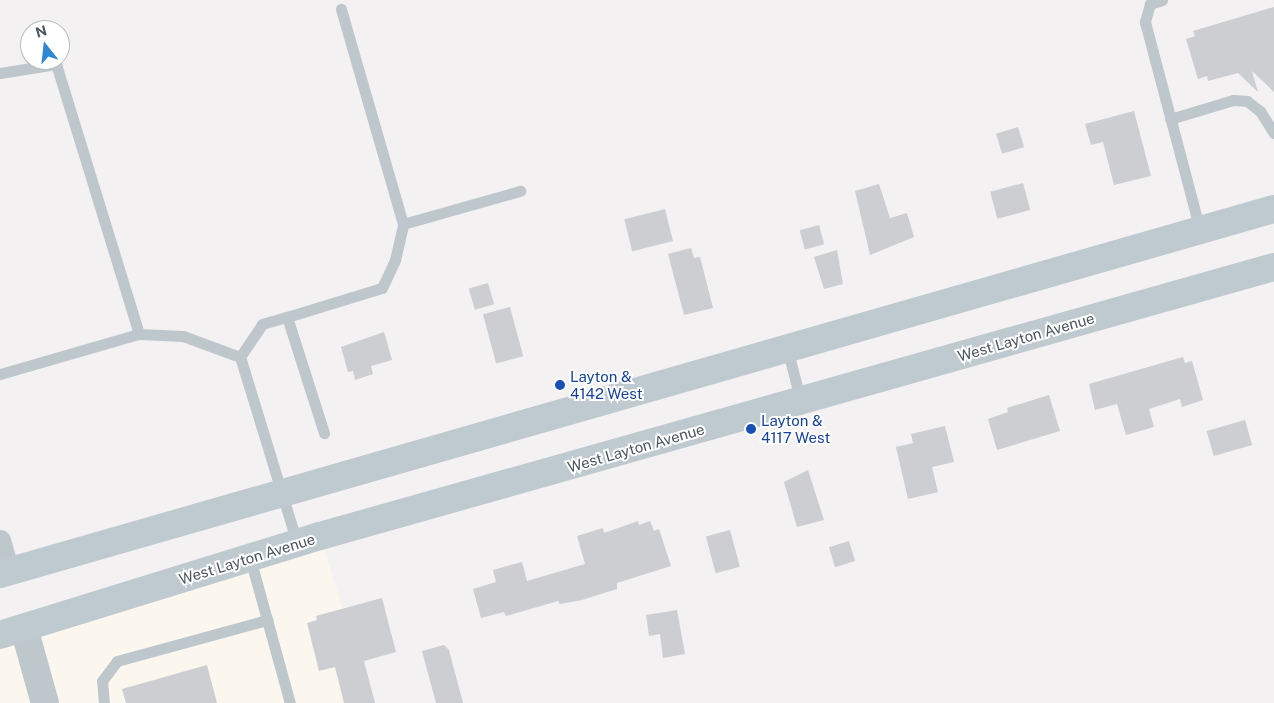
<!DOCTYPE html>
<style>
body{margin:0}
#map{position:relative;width:1274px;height:703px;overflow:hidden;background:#f3f1f2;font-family:"Public Sans",sans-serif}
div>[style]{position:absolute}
.commercial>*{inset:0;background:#fbf6ee}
.building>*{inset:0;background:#ccced2;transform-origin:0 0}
.service>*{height:11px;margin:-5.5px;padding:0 5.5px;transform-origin:5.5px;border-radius:5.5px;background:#bec7cc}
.minor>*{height:21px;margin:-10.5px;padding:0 10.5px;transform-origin:10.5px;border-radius:10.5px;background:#bec7cc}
.tertiary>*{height:28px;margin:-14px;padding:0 14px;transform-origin:14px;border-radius:14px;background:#bec7cc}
.secondary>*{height:28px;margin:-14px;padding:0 14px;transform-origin:14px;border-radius:14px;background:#bfc9d0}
.dots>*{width:14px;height:14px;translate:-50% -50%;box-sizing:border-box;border:2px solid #fff;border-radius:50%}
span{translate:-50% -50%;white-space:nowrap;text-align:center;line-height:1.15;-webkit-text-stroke:4px #fff;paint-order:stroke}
.street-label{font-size:15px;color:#4b565d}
.transit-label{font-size:15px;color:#164399}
.left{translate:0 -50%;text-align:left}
.north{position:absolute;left:20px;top:20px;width:50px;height:50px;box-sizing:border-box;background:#fff;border:1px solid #b7bbbe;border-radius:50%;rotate:344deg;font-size:14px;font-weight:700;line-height:20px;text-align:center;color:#4b565d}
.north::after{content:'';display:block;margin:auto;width:18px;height:22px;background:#2d87d1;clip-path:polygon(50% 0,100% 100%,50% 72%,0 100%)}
</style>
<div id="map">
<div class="commercial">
<i style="clip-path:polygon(320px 536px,372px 703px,0 703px,0 635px)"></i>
</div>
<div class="building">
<i style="clip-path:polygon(1274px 7px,1274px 92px,1252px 71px,1258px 92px,1238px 73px,1208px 81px,1207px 76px,1198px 79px,1186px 39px,1195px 36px,1193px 31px)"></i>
<i style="clip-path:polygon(1134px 111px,1151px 176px,1114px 185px,1103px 142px,1091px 145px,1085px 124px)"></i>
<i style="left:1018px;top:127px;width:21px;height:23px;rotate:73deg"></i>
<i style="left:1023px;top:183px;width:28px;height:34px;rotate:75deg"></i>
<i style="clip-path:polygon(879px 184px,890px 218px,907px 213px,914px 237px,870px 255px,855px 191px)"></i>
<i style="left:665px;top:209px;width:33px;height:42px;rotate:76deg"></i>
<i style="left:819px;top:225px;width:20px;height:20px;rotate:75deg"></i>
<i style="clip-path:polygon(691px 248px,694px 258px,700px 257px,713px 308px,684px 315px,668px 254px)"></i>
<i style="clip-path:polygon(837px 250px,843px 284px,824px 289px,814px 257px)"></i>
<i style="left:488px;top:283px;width:22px;height:20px;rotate:74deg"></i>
<i style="left:510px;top:307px;width:51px;height:28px;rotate:75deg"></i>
<i style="clip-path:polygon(384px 332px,392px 360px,371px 366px,373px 374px,355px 380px,353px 371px,348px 372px,341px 347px)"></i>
<i style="clip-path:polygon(1183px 357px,1185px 363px,1192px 361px,1203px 400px,1182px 407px,1180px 399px,1149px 409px,1154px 427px,1126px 435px,1117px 404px,1095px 410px,1089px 384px)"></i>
<i style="clip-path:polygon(1049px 395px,1060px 431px,997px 450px,988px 419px,1008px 412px,1007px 408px)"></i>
<i style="left:1245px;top:420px;width:26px;height:40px;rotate:74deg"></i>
<i style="clip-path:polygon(945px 426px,954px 462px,932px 467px,938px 492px,908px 499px,896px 447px,913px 443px,911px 434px)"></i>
<i style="clip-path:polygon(808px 470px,824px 520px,797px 527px,784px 482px)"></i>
<i style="clip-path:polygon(638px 521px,639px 525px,650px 521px,654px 531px,659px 529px,671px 566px,617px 583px,617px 589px,582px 600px,560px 604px,558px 601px,506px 616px,504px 612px,481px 618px,473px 589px,496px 582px,493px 570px,522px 562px,527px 581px,585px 564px,577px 536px,603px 528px,604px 533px)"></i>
<i style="left:730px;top:530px;width:38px;height:25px;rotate:75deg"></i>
<i style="left:849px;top:541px;width:21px;height:21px;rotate:73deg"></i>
<i style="clip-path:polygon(382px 598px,396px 652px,364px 661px,375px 703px,344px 703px,335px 667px,319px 671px,307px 623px,317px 620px,316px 616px)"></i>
<i style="clip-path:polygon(677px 610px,685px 654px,663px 658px,660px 634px,649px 636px,646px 615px)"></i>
<i style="clip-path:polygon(444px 645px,449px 650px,463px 703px,436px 703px,422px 651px)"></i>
<i style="clip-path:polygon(207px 665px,217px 703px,126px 703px,122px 689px)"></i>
</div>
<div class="service">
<i style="left:1162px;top:0;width:13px;rotate:162deg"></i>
<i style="left:1150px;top:4px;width:19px;rotate:106deg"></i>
<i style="left:1145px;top:22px;width:215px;rotate:75.2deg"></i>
<i style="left:0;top:73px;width:57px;rotate:-9.1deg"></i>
<i style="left:56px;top:64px;width:282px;rotate:72.9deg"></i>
<i style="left:1170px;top:119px;width:66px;rotate:-16.8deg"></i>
<i style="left:1233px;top:100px;width:14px;rotate:4deg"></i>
<i style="left:1247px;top:101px;width:16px;rotate:38deg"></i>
<i style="left:1260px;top:111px;width:26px;rotate:58deg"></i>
<i style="left:403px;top:224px;width:122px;rotate:-15.8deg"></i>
<i style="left:287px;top:317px;width:99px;rotate:-17deg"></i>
<i style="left:382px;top:288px;width:31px;rotate:-65deg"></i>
<i style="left:395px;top:260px;width:37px;rotate:-77deg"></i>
<i style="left:403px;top:224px;width:224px;rotate:-106.1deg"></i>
<i style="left:787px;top:348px;width:56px;rotate:75.5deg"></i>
<i style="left:0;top:374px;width:145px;rotate:-16.1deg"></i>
<i style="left:139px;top:334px;width:44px;rotate:2.6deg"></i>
<i style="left:183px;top:336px;width:61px;rotate:20.2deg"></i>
<i style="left:297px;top:543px;width:195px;rotate:-107deg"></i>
<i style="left:240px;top:357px;width:40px;rotate:-56deg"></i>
<i style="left:262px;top:324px;width:26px;rotate:-16deg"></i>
<i style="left:287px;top:317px;width:122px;rotate:72.3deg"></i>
<i style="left:250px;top:558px;width:150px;rotate:74.6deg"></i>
<i style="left:104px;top:703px;width:22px;rotate:-95deg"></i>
<i style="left:102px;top:681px;width:25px;rotate:-53deg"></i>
<i style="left:117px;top:661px;width:156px;rotate:-15.3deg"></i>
</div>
<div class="minor">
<i style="left:0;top:540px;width:33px;rotate:74deg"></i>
</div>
<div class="tertiary">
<i style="left:24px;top:628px;width:78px;rotate:74.4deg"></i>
</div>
<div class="secondary">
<i style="left:0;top:574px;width:1325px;rotate:-15.99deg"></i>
<i style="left:0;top:635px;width:335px;rotate:-17.2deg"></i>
<i style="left:320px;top:536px;width:991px;rotate:-15.75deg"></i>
</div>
<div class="dots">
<i style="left:560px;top:385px;background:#1a4fb4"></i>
<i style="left:751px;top:429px;background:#1a4fb4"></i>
</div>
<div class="street-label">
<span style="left:1026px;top:337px;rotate:-16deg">West Layton Avenue</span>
<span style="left:636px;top:448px;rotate:-16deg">West Layton Avenue</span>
<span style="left:247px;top:559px;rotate:-17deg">West Layton Avenue</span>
</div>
<div class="transit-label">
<span class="left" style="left:570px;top:385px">Layton &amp;<br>4142 West</span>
<span class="left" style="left:761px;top:429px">Layton &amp;<br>4117 West</span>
</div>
<div class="north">N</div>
</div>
